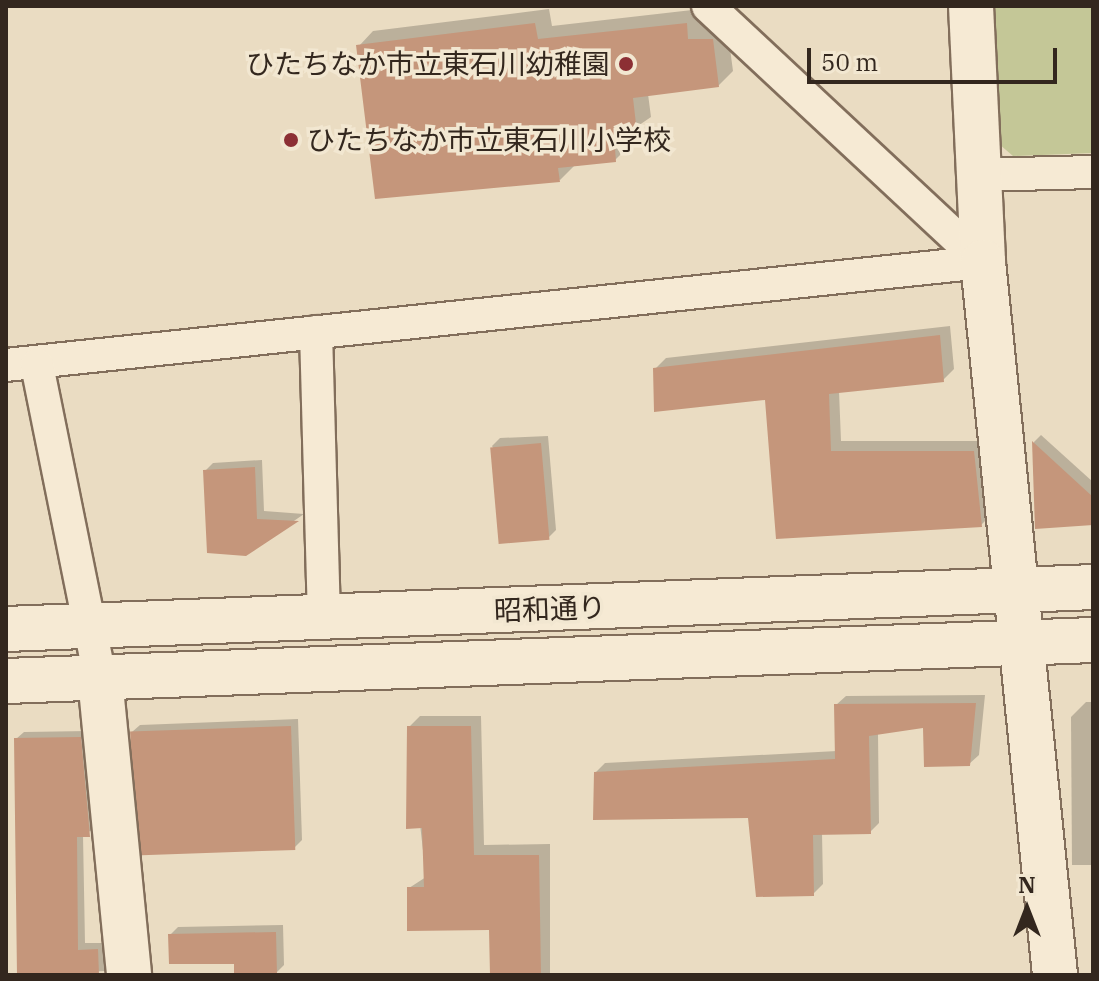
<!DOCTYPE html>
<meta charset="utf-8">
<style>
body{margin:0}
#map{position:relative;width:1099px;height:981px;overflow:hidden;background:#eadcc2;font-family:"IBM Plex Serif","Noto Sans JP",serif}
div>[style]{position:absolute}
.green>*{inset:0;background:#c4c797}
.shadow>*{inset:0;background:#0003}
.building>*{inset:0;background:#c5967b;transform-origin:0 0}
.roads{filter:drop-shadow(2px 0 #826e5b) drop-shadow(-2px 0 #826e5b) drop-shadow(0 2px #826e5b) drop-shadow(0 -2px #826e5b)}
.street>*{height:32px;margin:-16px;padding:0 16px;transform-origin:16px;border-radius:16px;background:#f6ead4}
.secondary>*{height:44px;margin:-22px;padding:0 22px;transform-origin:22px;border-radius:22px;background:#f6ead4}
.dots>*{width:22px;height:22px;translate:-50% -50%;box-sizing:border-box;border:4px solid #f2e7d1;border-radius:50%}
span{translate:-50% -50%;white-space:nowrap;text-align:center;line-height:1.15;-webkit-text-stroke:7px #f2e7d1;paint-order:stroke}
.poi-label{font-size:28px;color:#33271e}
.right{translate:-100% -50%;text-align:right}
.left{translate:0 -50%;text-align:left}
.street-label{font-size:28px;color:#33271e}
.frame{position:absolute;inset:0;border:8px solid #33271e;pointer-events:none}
.north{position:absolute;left:987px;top:869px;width:80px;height:80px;-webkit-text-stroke:6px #f2e7d1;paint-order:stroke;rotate:0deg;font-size:22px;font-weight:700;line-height:32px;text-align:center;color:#33271e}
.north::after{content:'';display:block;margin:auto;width:28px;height:36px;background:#33271e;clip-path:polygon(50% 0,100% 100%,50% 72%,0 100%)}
.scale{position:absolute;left:807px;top:48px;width:250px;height:36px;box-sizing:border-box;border:4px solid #33271e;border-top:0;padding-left:10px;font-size:24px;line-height:28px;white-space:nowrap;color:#33271e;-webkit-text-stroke:6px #f2e7d1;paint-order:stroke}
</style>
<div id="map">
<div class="green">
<i style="clip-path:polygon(994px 6px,1093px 6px,1093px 153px,1013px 156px,999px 144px)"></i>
</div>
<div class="shadow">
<i style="clip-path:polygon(549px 9px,552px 26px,701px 9px,702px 26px,727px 26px,733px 71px,718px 86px,648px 94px,651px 117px,629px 132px,629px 146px,615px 160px,574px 166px,560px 180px,359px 46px,373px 31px)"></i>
<i style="clip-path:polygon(950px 326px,954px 369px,943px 380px,839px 391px,841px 441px,985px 441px,992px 514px,981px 525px,778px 536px,767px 398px,655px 369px,666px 358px)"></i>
<i style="clip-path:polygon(1041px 435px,1093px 482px,1093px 523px,1037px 526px,1034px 442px)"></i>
<i style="clip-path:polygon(548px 436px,556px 530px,548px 538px,492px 446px,500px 438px)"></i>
<i style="clip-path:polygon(262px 460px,264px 511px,304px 514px,246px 554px,205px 471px,213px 463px)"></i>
<i style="clip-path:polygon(985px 695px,979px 755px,969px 764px,924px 726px,878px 733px,879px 823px,870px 832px,822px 833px,823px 884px,813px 894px,750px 816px,596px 772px,605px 763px,837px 751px,836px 705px,846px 696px)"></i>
<i style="clip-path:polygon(1086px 702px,1093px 702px,1093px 865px,1072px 865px,1071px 717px)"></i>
<i style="clip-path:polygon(420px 716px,481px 716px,484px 845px,550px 844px,550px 975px,492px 975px,491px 928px,409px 888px,426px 877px,409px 727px)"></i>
<i style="clip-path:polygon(298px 719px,302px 840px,294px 848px,132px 732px,140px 725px)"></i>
<i style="clip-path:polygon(88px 731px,97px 827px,83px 835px,85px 943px,105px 943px,105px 971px,19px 975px,16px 739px,24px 732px)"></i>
<i style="clip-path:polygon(283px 925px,284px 965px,276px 973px,170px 935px,178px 927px)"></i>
</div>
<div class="building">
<i style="clip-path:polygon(535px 23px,538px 39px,687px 23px,688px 39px,713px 39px,719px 87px,633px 98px,637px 133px,614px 135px,616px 162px,558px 168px,560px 182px,375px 199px,356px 45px)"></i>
<i style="clip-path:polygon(940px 335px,944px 382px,829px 394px,831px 451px,974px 451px,982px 527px,776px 539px,765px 400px,654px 412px,653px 368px)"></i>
<i style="clip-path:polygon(1032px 441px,1093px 497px,1093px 525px,1035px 529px)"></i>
<i style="left:541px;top:443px;width:97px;height:51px;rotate:85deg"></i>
<i style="clip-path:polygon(255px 467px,257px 519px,299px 521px,246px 556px,207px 553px,203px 470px)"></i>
<i style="clip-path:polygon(976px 703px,970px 766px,924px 767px,923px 728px,869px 736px,871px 834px,813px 835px,814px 896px,756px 897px,748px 818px,593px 820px,594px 772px,835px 759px,834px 704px)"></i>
<i style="left:291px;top:726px;width:124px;height:161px;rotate:88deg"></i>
<i style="clip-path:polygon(407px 726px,471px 726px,474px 855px,539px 855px,541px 975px,490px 975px,489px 930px,407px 931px,407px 887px,424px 887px,422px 828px,406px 829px)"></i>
<i style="clip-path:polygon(81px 737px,90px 837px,77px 837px,78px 950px,98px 949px,99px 975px,17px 975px,14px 738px)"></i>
<i style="clip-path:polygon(276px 932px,277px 975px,234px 975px,234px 964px,169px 964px,168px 934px)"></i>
</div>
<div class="roads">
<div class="street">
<i style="left:708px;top:6px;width:376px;rotate:43deg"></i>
<i style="left:978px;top:175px;width:115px;rotate:-1.5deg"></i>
<i style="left:316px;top:332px;width:286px;rotate:88.4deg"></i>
<i style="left:6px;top:365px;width:982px;rotate:-6.02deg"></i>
<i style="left:37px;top:365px;width:319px;rotate:78.6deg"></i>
</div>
<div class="secondary">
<i style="left:971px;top:6px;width:256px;rotate:87.3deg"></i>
<i style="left:983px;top:262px;width:717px;rotate:84.23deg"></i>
<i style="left:6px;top:629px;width:1088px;rotate:-2.21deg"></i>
<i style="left:100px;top:678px;width:298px;rotate:84.4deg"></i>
<i style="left:6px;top:681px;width:1088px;rotate:-2.16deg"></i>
</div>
</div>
<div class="dots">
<i style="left:626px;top:64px;background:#8c2f34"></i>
<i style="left:291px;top:140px;background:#8c2f34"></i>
</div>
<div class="poi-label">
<span class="right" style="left:610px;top:64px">ひたちなか市立東石川幼稚園</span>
<span class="left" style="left:307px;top:140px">ひたちなか市立東石川小学校</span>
</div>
<div class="street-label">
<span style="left:550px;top:609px;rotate:-2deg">昭和通り</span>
</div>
<div class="frame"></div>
<div class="north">N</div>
<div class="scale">50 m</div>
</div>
